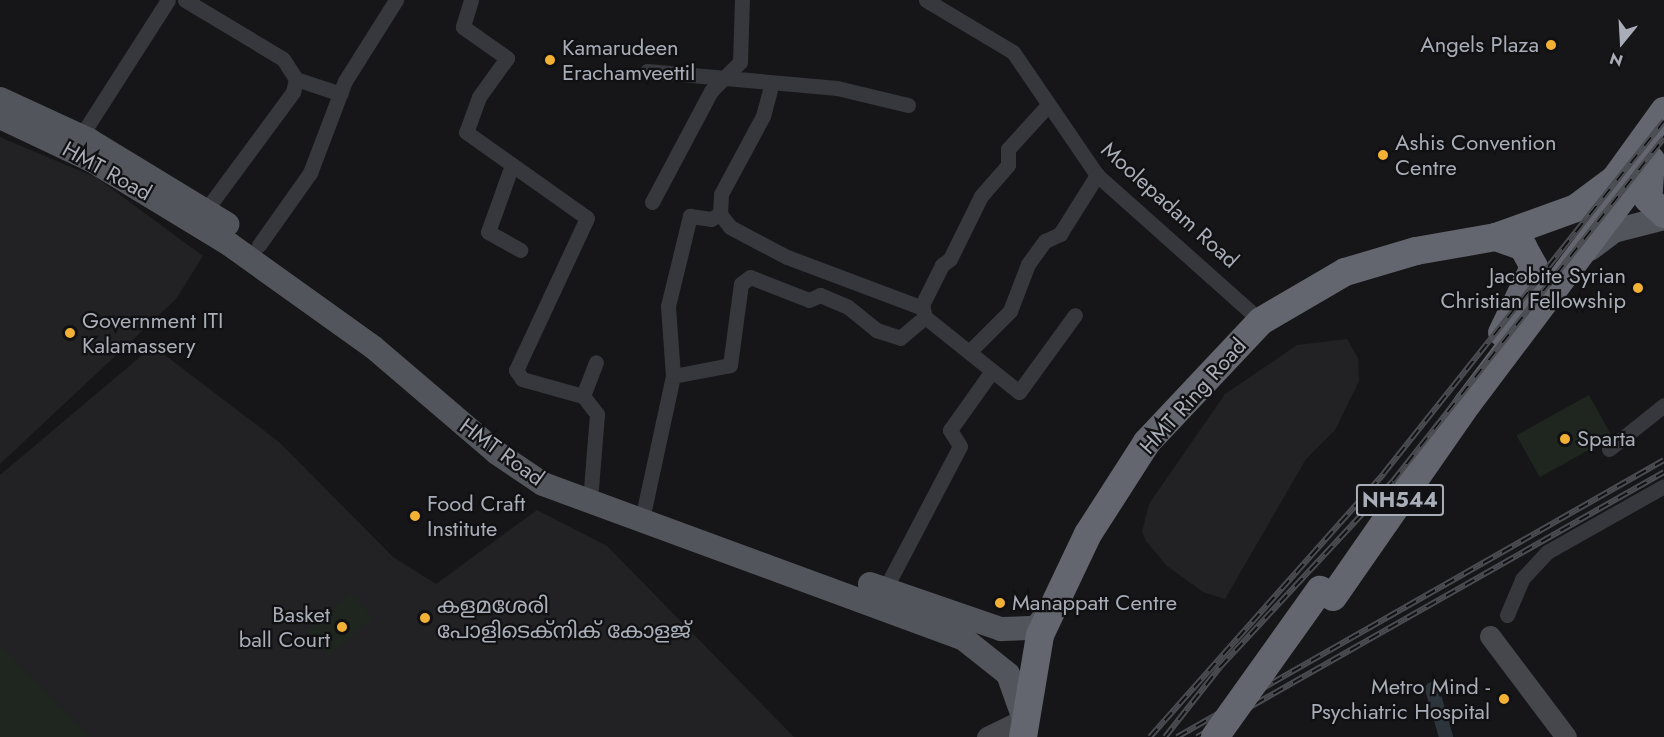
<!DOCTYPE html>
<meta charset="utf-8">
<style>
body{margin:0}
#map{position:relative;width:1664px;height:737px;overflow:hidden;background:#161618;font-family:Jost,"Noto Sans Malayalam",sans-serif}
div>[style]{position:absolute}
.built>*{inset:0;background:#222225}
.green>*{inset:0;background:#1e261f;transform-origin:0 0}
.canal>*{height:14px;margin:-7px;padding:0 7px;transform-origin:7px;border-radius:7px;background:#2c353c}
.street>*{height:15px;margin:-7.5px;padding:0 7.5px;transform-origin:7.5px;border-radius:7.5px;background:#37383d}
.secondary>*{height:21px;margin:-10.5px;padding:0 10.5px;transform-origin:10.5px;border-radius:10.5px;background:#45474d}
.primary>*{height:24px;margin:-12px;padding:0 12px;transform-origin:12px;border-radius:12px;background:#53555c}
.highway>*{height:28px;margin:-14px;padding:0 14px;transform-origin:14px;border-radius:14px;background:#63666e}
.rail>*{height:6px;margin-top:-3px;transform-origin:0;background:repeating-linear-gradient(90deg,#111113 0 11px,#4a4c52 0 22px);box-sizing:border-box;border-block:2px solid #4a4c52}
.highway-bridge>*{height:28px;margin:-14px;padding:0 14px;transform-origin:14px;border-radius:14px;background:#63666e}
.dots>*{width:16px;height:16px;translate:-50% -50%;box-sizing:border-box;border:3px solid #111113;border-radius:50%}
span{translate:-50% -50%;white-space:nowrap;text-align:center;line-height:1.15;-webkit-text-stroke:4.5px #111113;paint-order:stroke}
.shield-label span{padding:2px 4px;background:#111113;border:2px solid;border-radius:4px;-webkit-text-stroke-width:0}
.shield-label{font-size:21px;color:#a8adb8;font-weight:700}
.poi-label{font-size:22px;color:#a8adb8}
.right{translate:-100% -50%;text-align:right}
.left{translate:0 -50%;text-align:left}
.street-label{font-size:22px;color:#a8adb8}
.north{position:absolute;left:1592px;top:12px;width:60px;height:60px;-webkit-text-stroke:4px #111113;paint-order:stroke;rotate:198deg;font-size:16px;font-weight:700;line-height:24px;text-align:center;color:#a8adb8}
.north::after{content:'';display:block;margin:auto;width:21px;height:27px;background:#a8adb8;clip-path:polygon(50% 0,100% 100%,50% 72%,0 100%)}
</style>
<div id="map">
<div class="built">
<i style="clip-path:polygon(0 137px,97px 178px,203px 256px,176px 299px,0 464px)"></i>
<i style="clip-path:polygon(1347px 339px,1358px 358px,1359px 381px,1335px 430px,1306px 459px,1225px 599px,1203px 592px,1167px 566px,1146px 541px,1142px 532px,1149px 504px,1225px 394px,1297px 345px)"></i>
<i style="clip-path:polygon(153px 346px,279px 442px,393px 557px,436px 584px,537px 510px,607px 546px,794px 737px,0 737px,0 475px)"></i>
</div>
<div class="green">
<i style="left:1589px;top:395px;width:48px;height:83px;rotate:61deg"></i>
<i style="left:351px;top:593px;width:33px;height:58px;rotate:49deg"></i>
<i style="clip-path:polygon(0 646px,8px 654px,90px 737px,0 737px)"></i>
</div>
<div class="canal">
<i style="left:1432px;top:689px;width:50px;rotate:73.7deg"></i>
</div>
<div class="street">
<i style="left:185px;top:0;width:114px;rotate:31deg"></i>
<i style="left:283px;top:59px;width:24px;rotate:57deg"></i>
<i style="left:296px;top:79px;width:47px;rotate:18.4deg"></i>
<i style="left:471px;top:0;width:28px;rotate:107deg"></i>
<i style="left:463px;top:27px;width:54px;rotate:35.2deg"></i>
<i style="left:507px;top:58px;width:48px;rotate:125.7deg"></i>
<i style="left:479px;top:97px;width:37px;rotate:110deg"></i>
<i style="left:466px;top:132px;width:148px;rotate:35.4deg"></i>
<i style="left:587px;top:218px;width:168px;rotate:115deg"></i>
<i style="left:516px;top:370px;width:11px;rotate:56deg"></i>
<i style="left:522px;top:379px;width:63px;rotate:15.6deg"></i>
<i style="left:583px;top:396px;width:23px;rotate:52deg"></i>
<i style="left:597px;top:414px;width:74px;rotate:94.6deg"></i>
<i style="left:926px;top:0;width:101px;rotate:30.9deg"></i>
<i style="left:1013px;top:52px;width:149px;rotate:55.7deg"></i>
<i style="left:1097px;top:175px;width:220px;rotate:41.7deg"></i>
<i style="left:647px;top:71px;width:191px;rotate:5.1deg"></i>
<i style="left:837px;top:88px;width:73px;rotate:13.5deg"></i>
<i style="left:81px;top:136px;width:161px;rotate:-57.4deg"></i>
<i style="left:512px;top:165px;width:71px;rotate:109.7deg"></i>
<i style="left:488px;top:232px;width:37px;rotate:29deg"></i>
<i style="left:652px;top:202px;width:126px;rotate:-62deg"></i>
<i style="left:711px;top:91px;width:41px;rotate:-45deg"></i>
<i style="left:740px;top:62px;width:62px;rotate:-88.2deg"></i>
<i style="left:206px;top:210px;width:147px;rotate:-53.6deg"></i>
<i style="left:293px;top:92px;width:13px;rotate:-77deg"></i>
<i style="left:720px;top:214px;width:16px;rotate:52deg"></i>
<i style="left:730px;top:227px;width:64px;rotate:27.8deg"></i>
<i style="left:787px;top:257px;width:145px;rotate:20.6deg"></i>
<i style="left:259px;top:245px;width:88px;rotate:-54.7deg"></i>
<i style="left:310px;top:173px;width:98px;rotate:-69.2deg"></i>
<i style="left:345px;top:81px;width:96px;rotate:-57.8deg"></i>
<i style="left:925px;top:317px;width:12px;rotate:-104deg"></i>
<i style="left:922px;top:305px;width:45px;rotate:-63.4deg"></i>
<i style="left:942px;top:265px;width:10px;rotate:-37deg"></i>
<i style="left:950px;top:259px;width:70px;rotate:-63.8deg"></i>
<i style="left:981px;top:196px;width:41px;rotate:-48.9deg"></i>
<i style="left:1008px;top:165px;width:16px;rotate:-90deg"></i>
<i style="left:1008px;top:149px;width:59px;rotate:-47.7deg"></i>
<i style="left:969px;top:352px;width:58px;rotate:-45deg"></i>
<i style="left:1010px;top:311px;width:50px;rotate:-69deg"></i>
<i style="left:1028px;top:264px;width:29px;rotate:-54deg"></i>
<i style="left:1045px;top:241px;width:17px;rotate:-25deg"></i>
<i style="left:1060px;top:234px;width:70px;rotate:-57.9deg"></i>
<i style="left:673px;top:376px;width:70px;rotate:-94.1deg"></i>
<i style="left:668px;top:306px;width:93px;rotate:-76.3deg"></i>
<i style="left:690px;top:216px;width:21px;rotate:8deg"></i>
<i style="left:711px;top:219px;width:10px;rotate:-29deg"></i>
<i style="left:720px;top:214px;width:20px;rotate:-87deg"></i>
<i style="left:721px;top:194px;width:89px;rotate:-61.7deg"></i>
<i style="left:763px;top:116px;width:34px;rotate:-75deg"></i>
<i style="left:583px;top:396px;width:36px;rotate:-69deg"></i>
<i style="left:1609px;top:449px;width:70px;rotate:-38.7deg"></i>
<i style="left:644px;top:510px;width:137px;rotate:-77.8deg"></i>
<i style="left:673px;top:376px;width:58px;rotate:-10.9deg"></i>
<i style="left:730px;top:365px;width:82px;rotate:-82.3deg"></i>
<i style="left:741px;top:284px;width:11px;rotate:-38deg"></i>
<i style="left:750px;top:277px;width:63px;rotate:21.3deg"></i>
<i style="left:809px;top:300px;width:12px;rotate:-24deg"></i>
<i style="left:820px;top:295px;width:30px;rotate:23deg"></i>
<i style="left:848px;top:307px;width:36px;rotate:39deg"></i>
<i style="left:876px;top:330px;width:25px;rotate:18deg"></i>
<i style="left:900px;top:338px;width:33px;rotate:-40deg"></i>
<i style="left:925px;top:317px;width:120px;rotate:38.6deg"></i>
<i style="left:1019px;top:392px;width:95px;rotate:-54deg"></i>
<i style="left:885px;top:589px;width:161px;rotate:-62.3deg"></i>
<i style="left:960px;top:446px;width:19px;rotate:-122deg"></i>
<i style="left:950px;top:430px;width:72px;rotate:-54.6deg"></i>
<i style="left:1507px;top:615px;width:39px;rotate:-67deg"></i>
<i style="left:1522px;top:579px;width:37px;rotate:-47deg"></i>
<i style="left:1547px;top:552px;width:134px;rotate:-29.4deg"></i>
</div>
<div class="secondary">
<i style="left:1490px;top:636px;width:126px;rotate:53deg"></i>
<i style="left:987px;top:737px;width:41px;rotate:-25.9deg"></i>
</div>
<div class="primary">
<i style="left:0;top:99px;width:98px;rotate:24.7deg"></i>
<i style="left:89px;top:140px;width:162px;rotate:31.3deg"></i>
<i style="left:0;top:117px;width:101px;rotate:25.3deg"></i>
<i style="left:91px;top:160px;width:162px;rotate:31.3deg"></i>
<i style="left:229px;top:244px;width:177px;rotate:35.6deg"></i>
<i style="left:373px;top:347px;width:163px;rotate:40.5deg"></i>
<i style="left:497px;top:453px;width:55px;rotate:34deg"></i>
<i style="left:543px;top:484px;width:449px;rotate:20.2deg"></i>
<i style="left:964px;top:639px;width:56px;rotate:38.5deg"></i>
<i style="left:1008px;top:674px;width:48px;rotate:70.4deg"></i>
<i style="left:1590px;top:249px;width:30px;rotate:-37deg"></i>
<i style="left:1614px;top:231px;width:52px;rotate:-14.6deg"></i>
<i style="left:870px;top:584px;width:139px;rotate:19deg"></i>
<i style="left:1001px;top:629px;width:35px;rotate:-2deg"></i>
<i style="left:1036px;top:628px;width:21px;rotate:-53deg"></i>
</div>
<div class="highway">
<i style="left:1651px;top:160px;width:39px;rotate:94deg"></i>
<i style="left:1648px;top:199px;width:22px;rotate:43deg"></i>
<i style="left:1496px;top:237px;width:29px;rotate:20deg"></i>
<i style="left:1523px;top:247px;width:23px;rotate:61deg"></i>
<i style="left:1534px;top:267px;width:73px;rotate:115.9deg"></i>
<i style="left:1333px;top:597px;width:236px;rotate:-55.2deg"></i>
<i style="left:1468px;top:403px;width:294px;rotate:-53deg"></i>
<i style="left:1023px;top:737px;width:103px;rotate:-80.5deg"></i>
<i style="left:1040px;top:635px;width:112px;rotate:-64.6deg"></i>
<i style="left:1088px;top:534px;width:109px;rotate:-57.3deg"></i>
<i style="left:1147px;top:442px;width:166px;rotate:-46.7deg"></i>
<i style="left:1261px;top:321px;width:97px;rotate:-30.3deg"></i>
<i style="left:1345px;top:272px;width:74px;rotate:-16.5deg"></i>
<i style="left:1416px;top:251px;width:81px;rotate:-9.9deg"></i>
<i style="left:1496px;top:237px;width:85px;rotate:-19.9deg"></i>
<i style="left:1576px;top:208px;width:49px;rotate:-36.6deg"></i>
<i style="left:1615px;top:179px;width:84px;rotate:-54.2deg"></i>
</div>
<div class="rail">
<i style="left:1150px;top:737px;width:353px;rotate:-48.4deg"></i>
<i style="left:1384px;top:473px;width:450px;rotate:-51.5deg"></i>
<i style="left:1165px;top:737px;width:89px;rotate:-51.8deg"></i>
<i style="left:1220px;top:667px;width:254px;rotate:-47.1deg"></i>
<i style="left:1393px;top:481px;width:437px;rotate:-51.7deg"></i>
<i style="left:1177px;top:737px;width:560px;rotate:-29.63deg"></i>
<i style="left:1197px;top:737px;width:537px;rotate:-29.57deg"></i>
</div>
<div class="highway-bridge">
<i style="left:1215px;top:737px;width:181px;rotate:-54.5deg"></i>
</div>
<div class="dots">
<i style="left:1551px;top:45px;background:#f2b134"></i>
<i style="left:550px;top:60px;background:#f2b134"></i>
<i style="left:1383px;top:155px;background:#f2b134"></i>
<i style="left:1638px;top:288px;background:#f2b134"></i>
<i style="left:70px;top:333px;background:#f2b134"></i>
<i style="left:1565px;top:439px;background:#f2b134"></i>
<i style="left:415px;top:516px;background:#f2b134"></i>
<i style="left:1000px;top:603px;background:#f2b134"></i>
<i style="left:425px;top:618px;background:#f2b134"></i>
<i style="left:342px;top:627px;background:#f2b134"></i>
<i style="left:1504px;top:699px;background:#f2b134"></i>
</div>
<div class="shield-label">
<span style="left:1400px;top:500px">NH544</span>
</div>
<div class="poi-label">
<span class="right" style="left:1539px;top:45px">Angels Plaza</span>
<span class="left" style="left:562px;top:60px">Kamarudeen<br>Erachamveettil</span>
<span class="left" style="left:1395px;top:155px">Ashis Convention<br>Centre</span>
<span class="right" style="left:1626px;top:288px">Jacobite Syrian<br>Christian Fellowship</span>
<span class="left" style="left:82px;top:333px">Government ITI<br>Kalamassery</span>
<span class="left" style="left:1577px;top:439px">Sparta</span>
<span class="left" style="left:427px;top:516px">Food Craft<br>Institute</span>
<span class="left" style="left:1012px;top:603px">Manappatt Centre</span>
<span class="left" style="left:437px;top:618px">കളമശേരി<br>പോളിടെക്നിക് കോളജ്</span>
<span class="right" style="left:330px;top:627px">Basket<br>ball Court</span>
<span class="right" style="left:1490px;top:699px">Metro Mind -<br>Psychiatric Hospital</span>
</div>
<div class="street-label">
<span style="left:107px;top:171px;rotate:29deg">HMT Road</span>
<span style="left:1170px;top:205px;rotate:42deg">Moolepadam Road</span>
<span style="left:1193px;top:396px;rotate:-48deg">HMT Ring Road</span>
<span style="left:502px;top:452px;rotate:36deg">HMT Road</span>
</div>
<div class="north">N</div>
</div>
